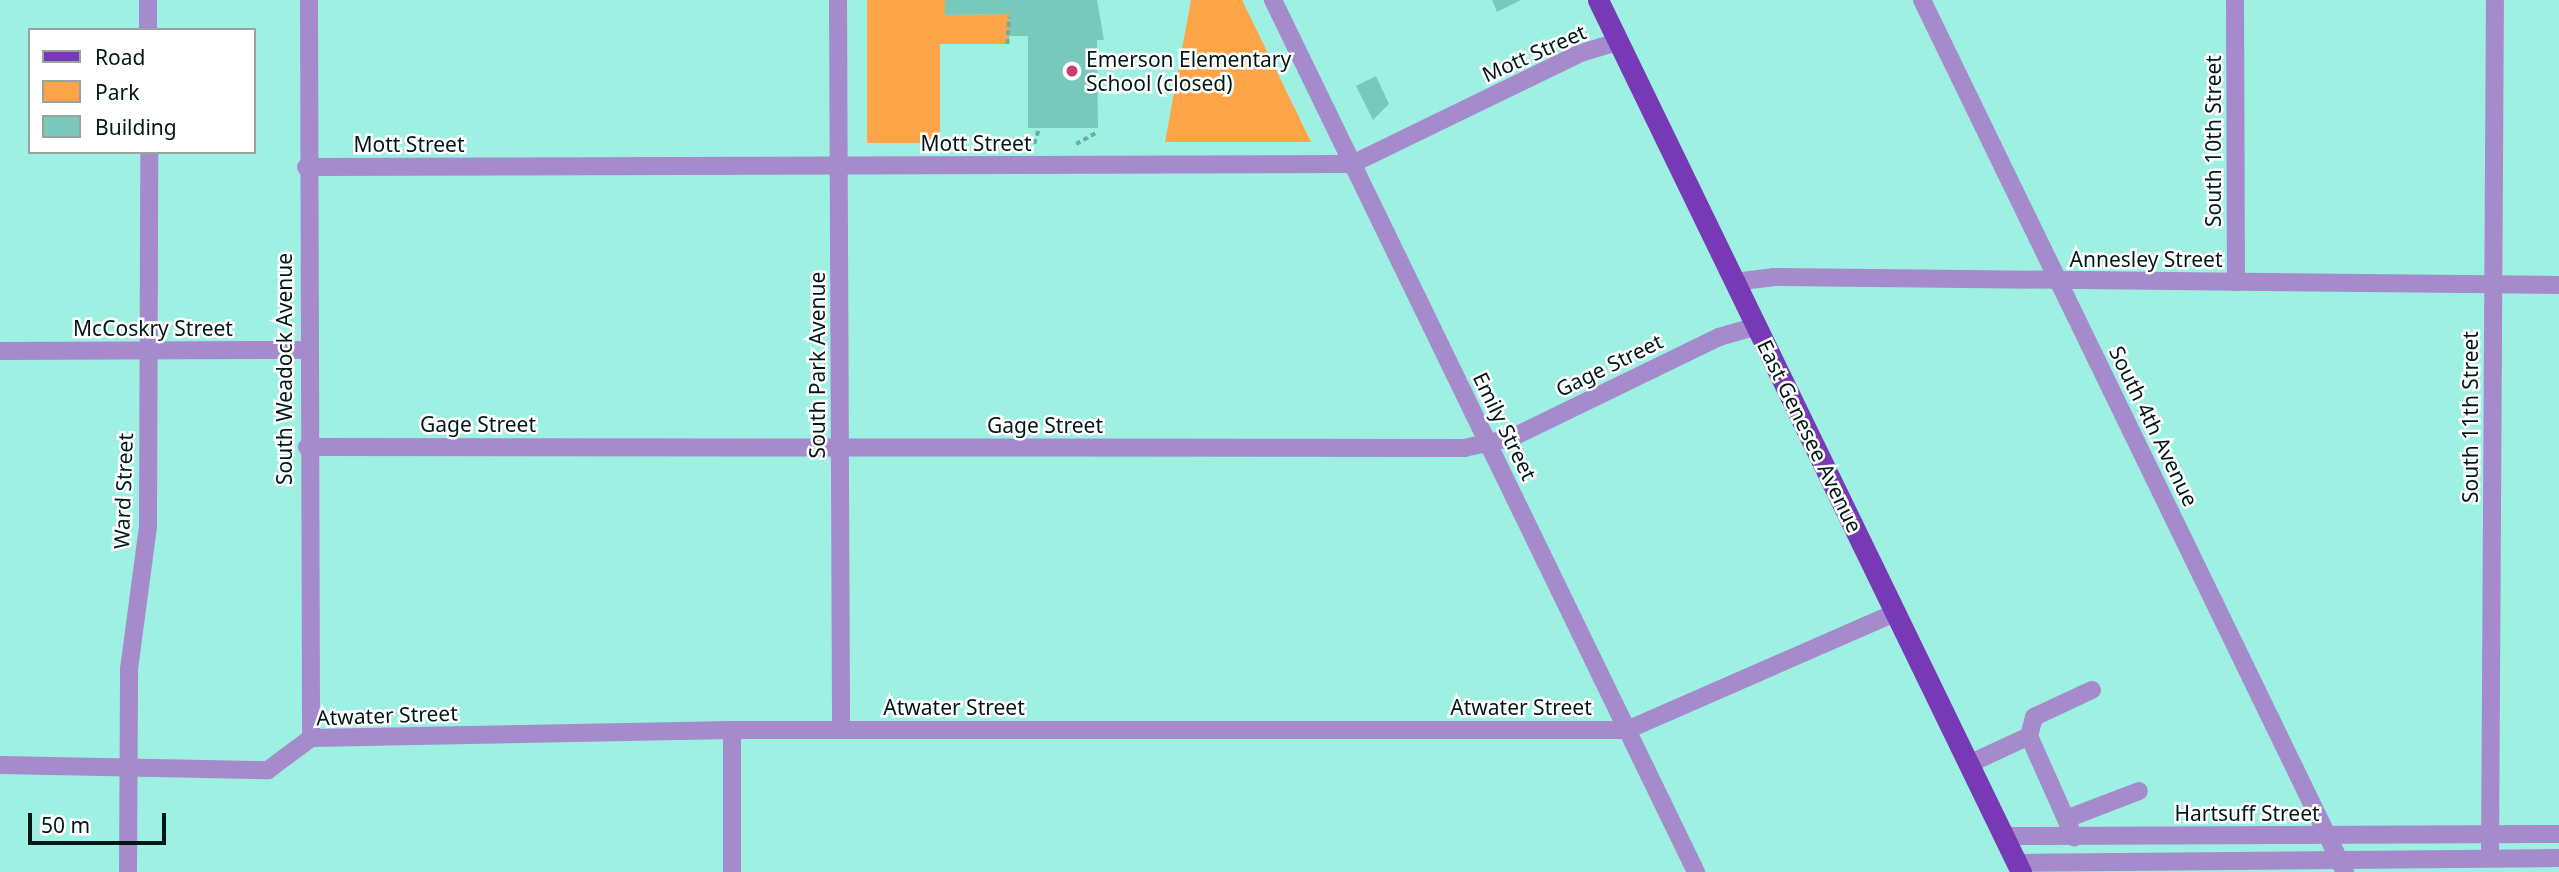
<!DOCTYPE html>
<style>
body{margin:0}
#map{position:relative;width:2559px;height:872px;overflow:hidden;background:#9ef0e3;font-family:"Noto Sans",sans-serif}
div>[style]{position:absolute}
.green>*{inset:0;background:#fea448}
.building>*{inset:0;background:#78c9bc}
.path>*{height:3.5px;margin-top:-1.75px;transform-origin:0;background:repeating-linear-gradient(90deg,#6baba1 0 5px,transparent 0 8.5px)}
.minor>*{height:18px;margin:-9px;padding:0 9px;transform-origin:9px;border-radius:9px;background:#a58acc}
.major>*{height:21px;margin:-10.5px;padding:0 10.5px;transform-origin:10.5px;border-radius:10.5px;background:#7739b5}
.dots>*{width:19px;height:19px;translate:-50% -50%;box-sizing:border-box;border:4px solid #fff;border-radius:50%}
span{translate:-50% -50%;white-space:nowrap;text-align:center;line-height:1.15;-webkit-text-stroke:5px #fff;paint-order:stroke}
.street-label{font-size:21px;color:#001815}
.poi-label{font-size:21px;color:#001815}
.left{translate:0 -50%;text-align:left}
.legend{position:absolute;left:28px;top:28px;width:228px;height:126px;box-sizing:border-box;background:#fff;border:2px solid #99a3a1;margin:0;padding:9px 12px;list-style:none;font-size:21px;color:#001815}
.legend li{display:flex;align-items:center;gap:14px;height:35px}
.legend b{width:35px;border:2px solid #99a3a1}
.scale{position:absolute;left:28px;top:813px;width:138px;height:32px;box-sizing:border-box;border:4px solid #001815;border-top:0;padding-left:9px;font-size:21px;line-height:24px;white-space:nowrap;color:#001815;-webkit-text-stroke:5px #fff;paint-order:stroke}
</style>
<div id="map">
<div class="green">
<i style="clip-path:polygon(867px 0,945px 0,945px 15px,1009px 14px,1009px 44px,940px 44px,940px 143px,867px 143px)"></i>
<i style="clip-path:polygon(1191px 0,1242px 0,1311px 142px,1165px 142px)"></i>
</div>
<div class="building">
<i style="clip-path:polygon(945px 0,1097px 0,1104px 40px,1097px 40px,1098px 128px,1028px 128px,1028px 36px,1009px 36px,1009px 14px,945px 15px)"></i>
<i style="clip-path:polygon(1492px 0,1521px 0,1497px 12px)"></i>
<i style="clip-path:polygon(1376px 76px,1389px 104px,1373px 120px,1356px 86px)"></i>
</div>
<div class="path">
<i style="left:1007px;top:44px;width:27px;rotate:-86deg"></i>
<i style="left:1034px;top:144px;width:17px;rotate:-73deg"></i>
<i style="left:1076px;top:144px;width:25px;rotate:-29deg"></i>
</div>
<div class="minor">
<i style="left:148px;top:0;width:30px;rotate:90deg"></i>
<i style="left:309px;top:0;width:738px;rotate:89.84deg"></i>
<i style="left:838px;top:0;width:729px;rotate:89.76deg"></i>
<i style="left:1273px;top:0;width:969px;rotate:64.12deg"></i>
<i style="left:1922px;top:0;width:969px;rotate:64.12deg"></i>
<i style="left:2235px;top:0;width:282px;rotate:89.8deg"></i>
<i style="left:306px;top:167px;width:1046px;rotate:-0.16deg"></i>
<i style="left:1352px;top:164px;width:254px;rotate:-25.9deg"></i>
<i style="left:1581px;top:53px;width:39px;rotate:-17deg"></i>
<i style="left:1734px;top:282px;width:39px;rotate:-7deg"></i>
<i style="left:1773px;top:277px;width:786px;rotate:0.58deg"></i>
<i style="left:0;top:351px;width:307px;rotate:-0.2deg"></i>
<i style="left:307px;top:447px;width:1157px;rotate:0.05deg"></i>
<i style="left:1464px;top:448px;width:48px;rotate:-12deg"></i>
<i style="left:1511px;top:438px;width:231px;rotate:-25.9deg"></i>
<i style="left:1719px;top:337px;width:40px;rotate:-16deg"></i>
<i style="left:2029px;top:736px;width:20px;rotate:-75deg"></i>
<i style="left:2034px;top:717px;width:64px;rotate:-25deg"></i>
<i style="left:1969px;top:764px;width:66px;rotate:-25deg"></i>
<i style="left:2029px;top:736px;width:111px;rotate:66deg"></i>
<i style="left:0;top:765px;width:268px;rotate:1.1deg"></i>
<i style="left:268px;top:770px;width:54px;rotate:-36.7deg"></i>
<i style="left:311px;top:738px;width:421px;rotate:-1.1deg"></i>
<i style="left:732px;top:730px;width:895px"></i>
<i style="left:1627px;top:730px;width:292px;rotate:-23.6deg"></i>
<i style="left:2066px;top:819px;width:78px;rotate:-21deg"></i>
<i style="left:2004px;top:836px;width:555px;rotate:-0.21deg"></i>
<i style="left:2490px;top:858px;width:858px;rotate:-89.67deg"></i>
<i style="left:2017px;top:863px;width:542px;rotate:-0.53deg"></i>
<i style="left:128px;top:872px;width:203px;rotate:-89.7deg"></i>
<i style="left:129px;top:669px;width:144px;rotate:-82.4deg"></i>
<i style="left:148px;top:526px;width:374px;rotate:-89.8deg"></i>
<i style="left:732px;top:872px;width:142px;rotate:-90deg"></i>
</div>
<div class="major">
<i style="left:1598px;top:0;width:969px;rotate:64.12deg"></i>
</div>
<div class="dots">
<i style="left:1072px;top:71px;background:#c93d6f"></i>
</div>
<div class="street-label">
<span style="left:1534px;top:53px;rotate:-24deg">Mott Street</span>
<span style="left:2213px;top:141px;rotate:-90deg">South 10th Street</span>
<span style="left:976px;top:143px">Mott Street</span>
<span style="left:409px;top:144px">Mott Street</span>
<span style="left:2146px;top:259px">Annesley Street</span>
<span style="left:153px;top:328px">McCoskry Street</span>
<span style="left:817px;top:365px;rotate:-90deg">South Park Avenue</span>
<span style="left:1609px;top:365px;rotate:-26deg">Gage Street</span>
<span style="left:284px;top:369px;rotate:-90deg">South Weadock Avenue</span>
<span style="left:2470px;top:417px;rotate:-90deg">South 11th Street</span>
<span style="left:478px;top:424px">Gage Street</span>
<span style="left:1045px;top:425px">Gage Street</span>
<span style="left:1505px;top:426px;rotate:64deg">Emily Street</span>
<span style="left:2154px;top:426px;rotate:64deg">South 4th Avenue</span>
<span style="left:1810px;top:436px;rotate:64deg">East Genesee Avenue</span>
<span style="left:123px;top:491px;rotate:-88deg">Ward Street</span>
<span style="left:954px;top:707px">Atwater Street</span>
<span style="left:1521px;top:707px">Atwater Street</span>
<span style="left:387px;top:715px;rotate:-2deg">Atwater Street</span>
<span style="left:2247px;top:813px">Hartsuff Street</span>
</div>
<div class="poi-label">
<span class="left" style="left:1086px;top:71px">Emerson Elementary<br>School (closed)</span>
</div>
<ul class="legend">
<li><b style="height:9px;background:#7739b5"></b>Road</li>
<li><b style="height:19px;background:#fea448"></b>Park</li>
<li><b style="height:19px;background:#78c9bc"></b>Building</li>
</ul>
<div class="scale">50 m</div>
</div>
